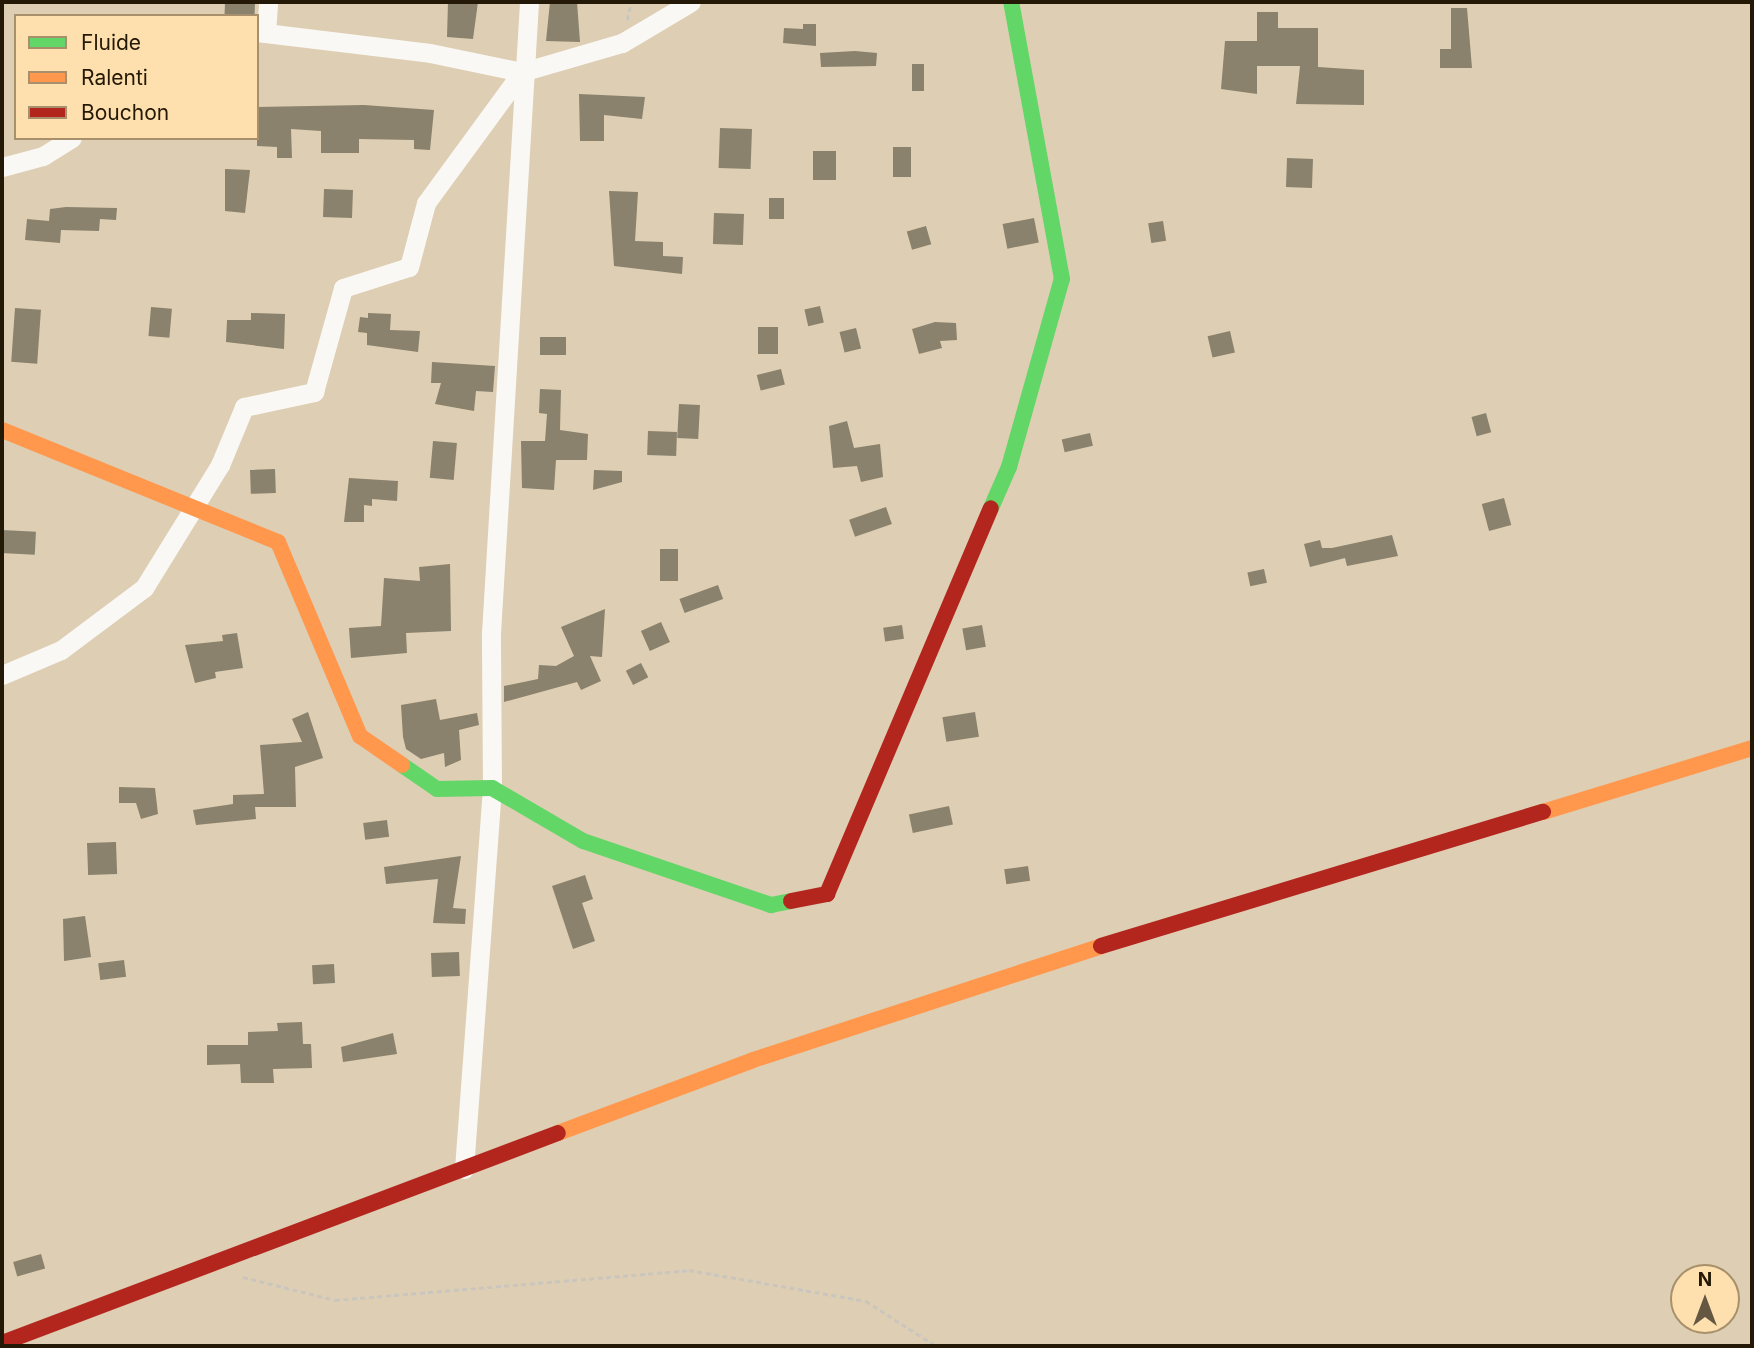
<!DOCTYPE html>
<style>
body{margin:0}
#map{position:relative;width:1754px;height:1348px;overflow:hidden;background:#deceb3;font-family:Inter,sans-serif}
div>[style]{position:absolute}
.building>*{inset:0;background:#8a826d;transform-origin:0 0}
.path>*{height:2.5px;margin-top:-1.25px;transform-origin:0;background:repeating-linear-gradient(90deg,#cac6be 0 5px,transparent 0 8.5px)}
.street>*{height:19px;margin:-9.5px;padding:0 9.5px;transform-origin:9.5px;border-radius:9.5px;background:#faf8f4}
.fast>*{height:16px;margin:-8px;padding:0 8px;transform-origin:8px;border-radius:8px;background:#63d668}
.slow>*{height:16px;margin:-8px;padding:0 8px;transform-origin:8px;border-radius:8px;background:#ff974d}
.jam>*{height:16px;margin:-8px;padding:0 8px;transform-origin:8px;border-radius:8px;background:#b3261e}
span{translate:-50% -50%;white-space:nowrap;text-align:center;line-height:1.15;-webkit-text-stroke:7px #fedfae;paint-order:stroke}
.frame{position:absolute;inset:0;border:4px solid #241906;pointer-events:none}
.legend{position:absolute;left:14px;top:14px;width:245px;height:126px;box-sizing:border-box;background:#fedfae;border:2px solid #a7906b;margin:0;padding:9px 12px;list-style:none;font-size:21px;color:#241906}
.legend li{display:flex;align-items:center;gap:14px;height:35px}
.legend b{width:35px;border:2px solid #a7906b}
.north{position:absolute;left:1670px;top:1264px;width:70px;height:70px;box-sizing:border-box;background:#fedfae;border:2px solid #a7906b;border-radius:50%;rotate:0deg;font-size:19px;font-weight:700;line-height:28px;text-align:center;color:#241906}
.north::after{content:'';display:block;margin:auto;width:24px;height:32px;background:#655843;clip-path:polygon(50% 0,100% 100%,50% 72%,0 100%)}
</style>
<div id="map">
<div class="building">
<i style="left:225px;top:2px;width:30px;height:14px;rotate:2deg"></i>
<i style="clip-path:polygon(448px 2px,478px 2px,473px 39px,447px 37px)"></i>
<i style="clip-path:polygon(550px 2px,577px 2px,580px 42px,546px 41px)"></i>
<i style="clip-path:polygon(1451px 8px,1467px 8px,1472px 68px,1440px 68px,1440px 49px,1451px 49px)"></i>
<i style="clip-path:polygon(1257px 12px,1278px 12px,1278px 28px,1318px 28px,1318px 67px,1364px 70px,1364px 105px,1296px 104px,1300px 66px,1257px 66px,1257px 94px,1221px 89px,1225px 41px,1257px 41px)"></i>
<i style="clip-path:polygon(803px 24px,816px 24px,816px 46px,783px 43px,784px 28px,803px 29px)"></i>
<i style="clip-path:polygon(855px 51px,877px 53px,876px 66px,821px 67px,820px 53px)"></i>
<i style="left:912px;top:64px;width:12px;height:27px"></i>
<i style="clip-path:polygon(579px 94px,645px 97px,642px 119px,604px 115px,604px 141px,580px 141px)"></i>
<i style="clip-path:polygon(364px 105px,434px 110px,430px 150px,414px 149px,414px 140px,359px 139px,359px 153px,321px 153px,321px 131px,291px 129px,292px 158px,277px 158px,277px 147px,257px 146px,257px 107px)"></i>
<i style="left:720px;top:128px;width:32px;height:40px;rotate:2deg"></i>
<i style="left:893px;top:147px;width:18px;height:30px"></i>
<i style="left:813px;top:151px;width:23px;height:29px"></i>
<i style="left:1287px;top:158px;width:26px;height:29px;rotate:2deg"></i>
<i style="clip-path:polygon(225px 169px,250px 170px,245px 213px,225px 211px)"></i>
<i style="left:324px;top:189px;width:29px;height:28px;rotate:2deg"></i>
<i style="clip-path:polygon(609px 191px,638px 192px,635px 241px,663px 242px,663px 256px,683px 257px,682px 274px,614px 266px)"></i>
<i style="left:769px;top:198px;width:15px;height:21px"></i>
<i style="clip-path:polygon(66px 207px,117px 208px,116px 220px,100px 219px,99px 231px,61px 230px,60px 243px,25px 240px,27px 219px,49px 221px,50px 209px)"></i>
<i style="left:714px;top:213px;width:30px;height:31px;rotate:2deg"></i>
<i style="left:1034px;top:218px;width:25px;height:32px;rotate:79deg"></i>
<i style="left:1163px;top:221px;width:20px;height:15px;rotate:81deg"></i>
<i style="left:926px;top:226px;width:19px;height:20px;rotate:74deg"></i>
<i style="left:820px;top:306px;width:17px;height:16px;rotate:77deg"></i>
<i style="left:151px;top:307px;width:21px;height:29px;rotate:5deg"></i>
<i style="left:15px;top:308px;width:26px;height:54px;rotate:4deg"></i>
<i style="clip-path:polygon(251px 313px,285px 314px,284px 349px,226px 342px,227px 320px,251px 320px)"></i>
<i style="clip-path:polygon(368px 313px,391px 314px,390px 330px,420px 331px,418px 352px,367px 345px,367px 333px,358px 332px,360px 317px,368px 318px)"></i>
<i style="clip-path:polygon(935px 322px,956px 323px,957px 340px,940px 341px,942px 348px,919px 354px,912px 329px)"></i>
<i style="left:758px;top:327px;width:20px;height:27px"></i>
<i style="left:856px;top:328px;width:21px;height:17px;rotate:76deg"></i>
<i style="left:1230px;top:331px;width:22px;height:23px;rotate:77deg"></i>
<i style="left:540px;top:337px;width:26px;height:18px"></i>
<i style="clip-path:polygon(432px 362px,495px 366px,493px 392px,476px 391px,474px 411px,435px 404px,441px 383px,431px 383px)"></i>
<i style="left:781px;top:369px;width:16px;height:25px;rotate:76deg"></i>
<i style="clip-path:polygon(540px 389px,561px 390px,560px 430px,588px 434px,587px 460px,556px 460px,554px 490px,522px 488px,521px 441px,545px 441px,547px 414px,539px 413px)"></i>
<i style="left:679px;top:404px;width:21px;height:34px;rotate:3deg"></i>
<i style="left:1486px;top:413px;width:20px;height:15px;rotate:75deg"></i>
<i style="clip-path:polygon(847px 421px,854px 448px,880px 444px,883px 477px,861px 482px,857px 466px,833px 468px,829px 426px)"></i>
<i style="left:648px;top:431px;width:29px;height:24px;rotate:2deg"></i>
<i style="left:1090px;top:433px;width:13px;height:29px;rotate:77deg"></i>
<i style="left:433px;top:441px;width:24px;height:37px;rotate:5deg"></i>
<i style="left:275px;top:469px;width:24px;height:25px;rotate:88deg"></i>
<i style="clip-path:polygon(594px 470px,622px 471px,622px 482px,593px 490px)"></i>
<i style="clip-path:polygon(349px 478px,398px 481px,397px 501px,372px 499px,372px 506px,364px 505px,364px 522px,344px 522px)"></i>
<i style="left:1504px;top:498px;width:28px;height:23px;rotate:75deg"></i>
<i style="left:886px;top:507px;width:18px;height:39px;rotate:71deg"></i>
<i style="left:2px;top:530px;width:34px;height:23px;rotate:3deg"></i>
<i style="clip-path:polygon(1392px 535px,1398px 556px,1347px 566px,1345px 558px,1310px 567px,1304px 544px,1320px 540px,1322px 548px,1332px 548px)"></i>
<i style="left:660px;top:549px;width:18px;height:32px"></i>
<i style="clip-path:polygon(450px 564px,451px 631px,406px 633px,407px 653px,351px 658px,349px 628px,381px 626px,384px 578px,420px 581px,419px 567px)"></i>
<i style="left:1264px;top:569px;width:14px;height:17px;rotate:78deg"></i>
<i style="left:718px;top:585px;width:15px;height:41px;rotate:70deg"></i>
<i style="clip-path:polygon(605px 609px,602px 657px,590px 656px,601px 681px,581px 690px,577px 682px,504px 702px,504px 686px,538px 679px,539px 665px,556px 666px,574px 656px,561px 627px)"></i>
<i style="left:661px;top:622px;width:22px;height:22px;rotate:66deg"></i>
<i style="left:902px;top:625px;width:14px;height:19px;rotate:82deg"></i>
<i style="left:982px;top:625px;width:22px;height:20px;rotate:80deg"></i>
<i style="clip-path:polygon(237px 633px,243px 668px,215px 672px,216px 678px,195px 683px,185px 645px,223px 641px,222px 635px)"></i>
<i style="left:641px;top:663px;width:16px;height:17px;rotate:63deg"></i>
<i style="clip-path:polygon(436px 699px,440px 720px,477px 713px,479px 725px,459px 730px,461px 760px,445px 767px,444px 753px,421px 759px,406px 749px,403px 737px,401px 705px)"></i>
<i style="clip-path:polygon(308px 712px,323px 758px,295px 767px,296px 807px,255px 807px,256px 819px,196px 825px,193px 810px,233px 804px,233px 795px,264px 794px,260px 745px,302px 742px,292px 719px)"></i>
<i style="left:975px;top:712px;width:25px;height:33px;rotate:81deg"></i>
<i style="clip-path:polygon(119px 787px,155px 788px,158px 814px,141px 819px,136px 803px,119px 803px)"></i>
<i style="left:949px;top:806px;width:19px;height:41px;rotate:78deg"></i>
<i style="left:387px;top:820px;width:17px;height:24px;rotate:83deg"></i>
<i style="left:116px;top:842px;width:32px;height:29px;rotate:88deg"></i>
<i style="clip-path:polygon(461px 856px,453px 908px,466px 909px,465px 924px,433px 923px,438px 879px,386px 884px,384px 867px)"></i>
<i style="left:1028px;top:866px;width:15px;height:24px;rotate:82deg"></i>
<i style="clip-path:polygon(585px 875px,593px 899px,582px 903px,595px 941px,573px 949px,552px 886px)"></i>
<i style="clip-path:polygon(85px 916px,91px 957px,64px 961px,63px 919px)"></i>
<i style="left:459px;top:952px;width:24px;height:28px;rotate:88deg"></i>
<i style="left:124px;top:960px;width:17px;height:26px;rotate:83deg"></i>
<i style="left:334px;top:964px;width:19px;height:22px;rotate:87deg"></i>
<i style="clip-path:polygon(302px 1022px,303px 1044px,311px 1044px,312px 1068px,273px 1069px,274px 1083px,241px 1083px,240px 1064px,207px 1065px,207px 1045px,248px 1045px,248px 1032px,278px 1031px,277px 1023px)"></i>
<i style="clip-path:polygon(393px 1033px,397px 1054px,343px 1062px,341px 1047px)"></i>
<i style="left:41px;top:1254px;width:15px;height:29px;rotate:74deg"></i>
</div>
<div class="path">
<i style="left:627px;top:20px;width:18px;rotate:-77deg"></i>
<i style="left:243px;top:1277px;width:95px;rotate:14deg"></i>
<i style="left:335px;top:1300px;width:355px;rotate:-4.8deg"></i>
<i style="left:689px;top:1270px;width:180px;rotate:9.9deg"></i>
<i style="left:866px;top:1301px;width:83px;rotate:32.7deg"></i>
</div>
<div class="street">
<i style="left:257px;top:32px;width:174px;rotate:6.9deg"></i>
<i style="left:430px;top:53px;width:94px;rotate:11.7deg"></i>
<i style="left:266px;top:33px;width:31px;rotate:-86deg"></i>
<i style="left:2px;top:167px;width:42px;rotate:-15deg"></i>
<i style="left:43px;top:156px;width:34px;rotate:-32deg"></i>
<i style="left:2px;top:675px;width:64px;rotate:-23deg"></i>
<i style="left:61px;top:650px;width:104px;rotate:-36.8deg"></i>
<i style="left:144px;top:588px;width:145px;rotate:-58.3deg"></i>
<i style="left:220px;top:465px;width:63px;rotate:-67.5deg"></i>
<i style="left:244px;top:407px;width:72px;rotate:-12.1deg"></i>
<i style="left:314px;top:392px;width:108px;rotate:-74.4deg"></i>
<i style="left:343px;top:288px;width:69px;rotate:-17.7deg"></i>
<i style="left:409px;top:267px;width:66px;rotate:-75.1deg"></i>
<i style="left:426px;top:203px;width:162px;rotate:-53.8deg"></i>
<i style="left:522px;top:72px;width:104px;rotate:-16.2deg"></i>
<i style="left:622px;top:43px;width:80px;rotate:-30.7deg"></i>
<i style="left:464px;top:1169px;width:382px;rotate:-85.8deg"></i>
<i style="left:492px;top:788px;width:155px;rotate:-90.4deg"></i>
<i style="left:491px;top:633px;width:632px;rotate:-86.55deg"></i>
</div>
<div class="fast">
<i style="left:991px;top:508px;width:45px;rotate:-66.3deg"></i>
<i style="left:1009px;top:467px;width:195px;rotate:-74.3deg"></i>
<i style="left:1062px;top:279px;width:282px;rotate:-100.4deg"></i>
<i style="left:402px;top:765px;width:42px;rotate:34.4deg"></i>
<i style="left:437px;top:789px;width:55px;rotate:-1deg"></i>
<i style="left:492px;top:788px;width:105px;rotate:30.2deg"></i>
<i style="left:583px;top:841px;width:199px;rotate:18.8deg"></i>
<i style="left:771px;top:905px;width:20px;rotate:-11deg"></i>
</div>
<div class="slow">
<i style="left:2px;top:430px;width:298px;rotate:22.1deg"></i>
<i style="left:278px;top:542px;width:211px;rotate:67.1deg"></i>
<i style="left:360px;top:736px;width:51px;rotate:34.6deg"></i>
<i style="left:1543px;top:812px;width:219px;rotate:-17deg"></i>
<i style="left:558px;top:1133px;width:208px;rotate:-20.5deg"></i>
<i style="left:753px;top:1060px;width:366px;rotate:-18.1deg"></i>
</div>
<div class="jam">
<i style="left:791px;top:901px;width:37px;rotate:-11deg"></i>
<i style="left:827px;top:894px;width:419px;rotate:-67deg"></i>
<i style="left:1101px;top:946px;width:462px;rotate:-16.9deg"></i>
<i style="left:2px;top:1343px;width:594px;rotate:-20.69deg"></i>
</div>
<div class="frame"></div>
<ul class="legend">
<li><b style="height:9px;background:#63d668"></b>Fluide</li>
<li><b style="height:9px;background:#ff974d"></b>Ralenti</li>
<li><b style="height:9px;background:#b3261e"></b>Bouchon</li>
</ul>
<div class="north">N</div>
</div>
